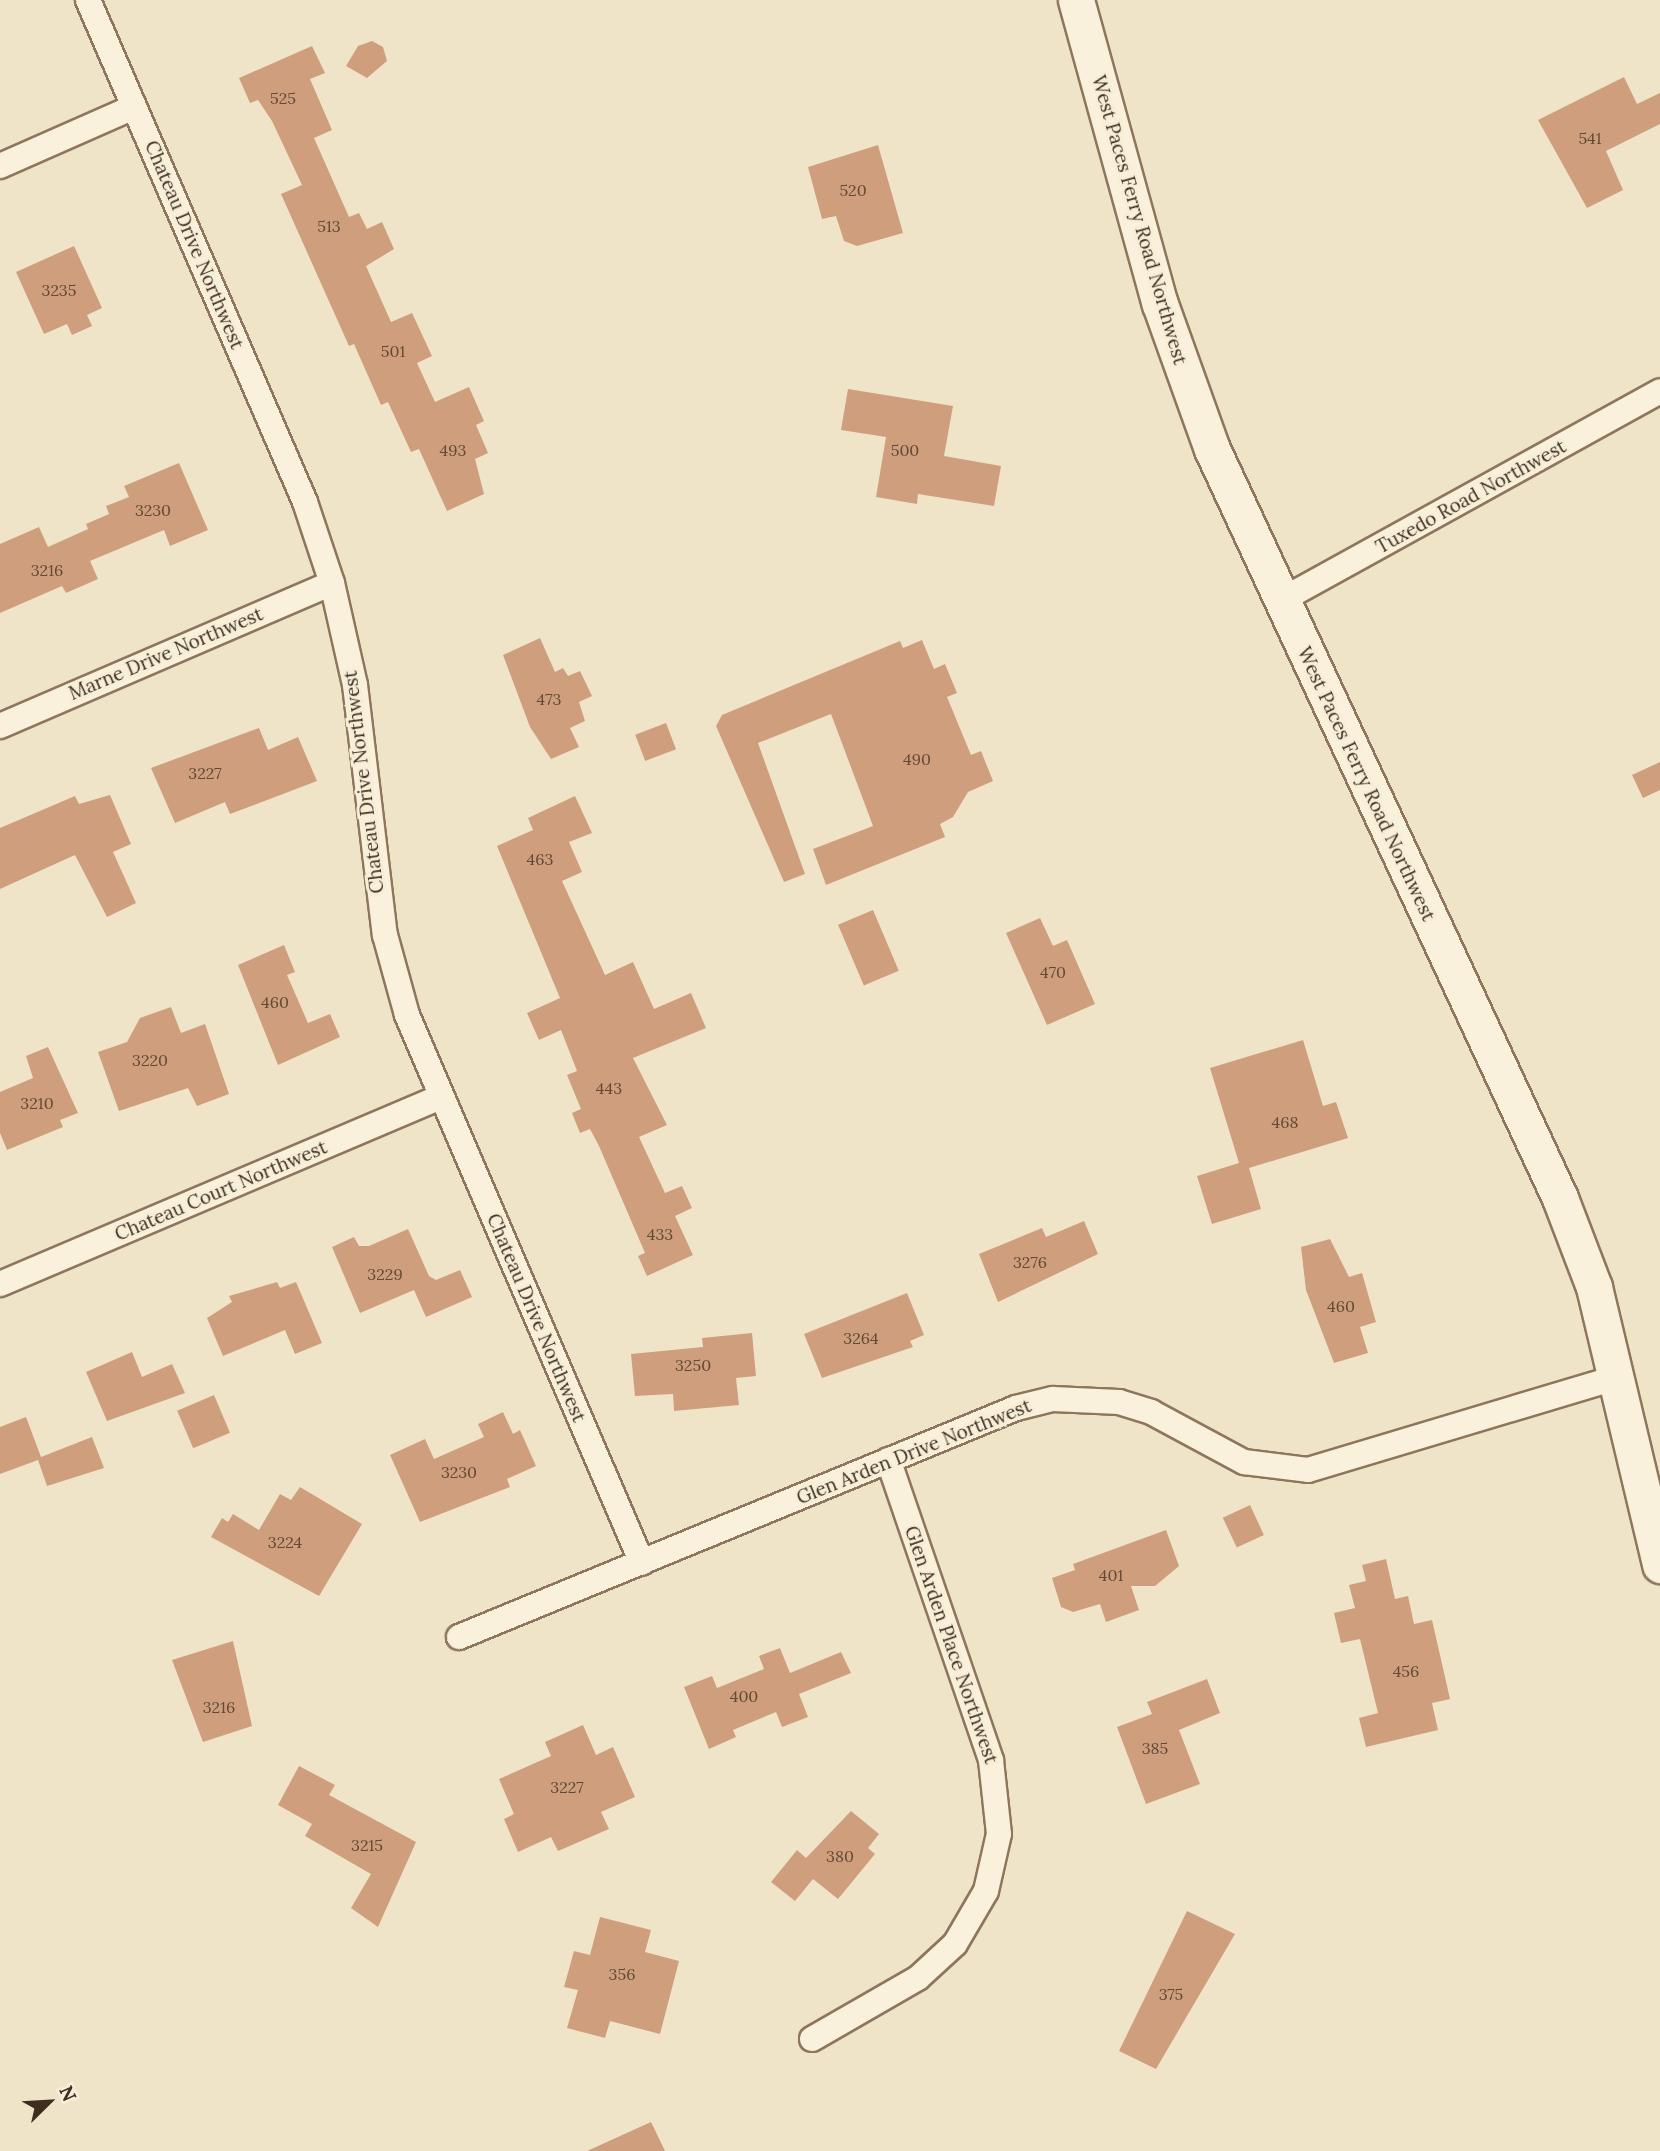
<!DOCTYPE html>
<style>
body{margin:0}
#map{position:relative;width:1660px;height:2151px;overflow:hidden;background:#f0e4c8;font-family:Lora,serif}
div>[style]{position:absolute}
.building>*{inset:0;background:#cf9f7d;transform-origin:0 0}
.roads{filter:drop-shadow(2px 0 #8d765c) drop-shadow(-2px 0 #8d765c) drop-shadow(0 2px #8d765c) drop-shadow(0 -2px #8d765c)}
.street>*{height:24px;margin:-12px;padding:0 12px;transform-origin:12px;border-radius:12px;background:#faf1dc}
.secondary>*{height:35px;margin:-17.5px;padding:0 17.5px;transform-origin:17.5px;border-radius:17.5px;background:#faf1dc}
span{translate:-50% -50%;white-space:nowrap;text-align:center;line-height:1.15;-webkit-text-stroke:6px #f7eed8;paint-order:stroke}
.number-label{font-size:16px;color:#624a37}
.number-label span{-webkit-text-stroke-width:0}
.street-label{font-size:19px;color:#3d2e20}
.north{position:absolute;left:14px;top:2067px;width:70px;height:70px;-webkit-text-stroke:5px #f7eed8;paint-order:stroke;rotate:66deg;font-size:19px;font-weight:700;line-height:28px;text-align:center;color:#3d2e20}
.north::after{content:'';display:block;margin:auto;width:24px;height:32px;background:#3d2e20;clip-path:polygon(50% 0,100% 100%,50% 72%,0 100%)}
</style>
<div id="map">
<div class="building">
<i style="clip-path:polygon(372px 41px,383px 47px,387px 61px,367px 78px,346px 66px,358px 46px)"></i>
<i style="clip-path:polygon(312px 46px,325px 73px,310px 79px,332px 130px,314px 138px,349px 217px,359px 213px,367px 229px,382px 222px,394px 249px,366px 266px,391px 322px,412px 313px,432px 356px,417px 363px,435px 402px,469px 387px,484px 421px,476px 425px,488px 453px,475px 459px,484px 494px,447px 511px,419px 449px,411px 452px,388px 402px,381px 405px,354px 344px,349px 346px,281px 194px,302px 185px,272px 121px,258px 100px,250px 103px,239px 78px)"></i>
<i style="clip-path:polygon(1624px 77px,1637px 104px,1660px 93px,1660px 124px,1606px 151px,1623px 190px,1587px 208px,1538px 120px)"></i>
<i style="clip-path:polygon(878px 145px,903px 233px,857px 246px,844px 241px,836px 216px,822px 219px,808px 167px)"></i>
<i style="clip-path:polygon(74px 246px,102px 308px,87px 315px,92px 326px,72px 335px,67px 324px,44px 334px,16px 272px)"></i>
<i style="clip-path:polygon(848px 389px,953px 406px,944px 456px,1001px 466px,994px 506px,918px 494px,917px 504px,876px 497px,886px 437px,841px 430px)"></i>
<i style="clip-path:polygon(179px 463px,208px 530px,170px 546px,164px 530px,90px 561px,98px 579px,66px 593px,62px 586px,0 613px,0 544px,39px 527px,48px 547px,88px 529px,86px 524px,109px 514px,106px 506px,129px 497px,124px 486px)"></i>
<i style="clip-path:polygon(540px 638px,555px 672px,563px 668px,568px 676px,580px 671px,592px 696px,579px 702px,585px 721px,570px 728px,579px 747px,551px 759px,530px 727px,503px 655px)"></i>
<i style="clip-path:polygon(922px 640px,934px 669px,945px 664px,957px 693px,947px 697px,971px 755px,981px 751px,993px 781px,968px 792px,953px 817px,940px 824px,945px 837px,826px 885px,813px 849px,873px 826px,831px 714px,758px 743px,805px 874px,784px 882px,716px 726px,722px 715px,900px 641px,903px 648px)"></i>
<i style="left:666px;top:723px;width:28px;height:33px;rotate:69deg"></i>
<i style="clip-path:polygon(259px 728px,268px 750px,298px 737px,317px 781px,230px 814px,225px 802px,175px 823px,151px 768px)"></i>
<i style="clip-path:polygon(1660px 762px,1660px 790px,1643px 798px,1632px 775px)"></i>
<i style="clip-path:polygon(110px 795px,131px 844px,113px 852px,136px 903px,107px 917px,75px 855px,0 889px,0 828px,75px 796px,79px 804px)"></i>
<i style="clip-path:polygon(575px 796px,592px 833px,569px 842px,582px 872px,562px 881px,605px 975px,633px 962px,654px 1009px,691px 993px,706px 1028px,633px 1058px,667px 1125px,639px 1137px,665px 1193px,682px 1186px,692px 1208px,675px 1216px,693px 1255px,647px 1276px,638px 1256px,645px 1253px,599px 1146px,590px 1129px,580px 1133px,572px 1113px,581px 1109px,567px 1075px,577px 1071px,561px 1030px,539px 1040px,527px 1013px,560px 998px,497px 846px,533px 830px,528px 818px)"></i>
<i style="left:873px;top:910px;width:66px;height:38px;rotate:67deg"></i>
<i style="clip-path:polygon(1040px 918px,1053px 946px,1067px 940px,1095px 1004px,1047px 1025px,1006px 933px)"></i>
<i style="clip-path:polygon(284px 945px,295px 972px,287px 975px,308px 1023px,330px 1014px,340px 1037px,278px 1065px,238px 965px)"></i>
<i style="clip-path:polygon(171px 1007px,181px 1033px,205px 1024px,229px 1094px,197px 1106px,188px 1088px,119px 1111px,98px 1052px,127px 1042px,140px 1018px)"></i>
<i style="clip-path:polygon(1303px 1040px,1323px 1106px,1336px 1102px,1348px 1138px,1249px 1168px,1261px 1209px,1212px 1224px,1197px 1176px,1239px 1163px,1210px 1068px)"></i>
<i style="clip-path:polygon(48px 1047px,78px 1113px,60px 1120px,63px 1127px,7px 1150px,0 1133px,0 1092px,33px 1078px,26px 1056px)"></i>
<i style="clip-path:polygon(1084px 1221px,1098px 1254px,998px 1302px,979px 1254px,1042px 1228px,1046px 1237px)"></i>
<i style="clip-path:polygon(408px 1229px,429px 1276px,436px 1280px,460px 1270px,472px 1297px,426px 1317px,414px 1290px,360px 1313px,332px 1247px,354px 1237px,359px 1246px,369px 1246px)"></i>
<i style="clip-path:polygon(1330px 1239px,1349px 1277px,1362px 1273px,1376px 1322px,1360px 1327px,1368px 1353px,1334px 1363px,1306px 1290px,1301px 1247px)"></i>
<i style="clip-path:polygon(277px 1282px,280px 1288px,296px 1282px,322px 1343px,295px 1354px,285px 1330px,223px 1356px,207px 1318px,232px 1302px,229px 1296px)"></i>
<i style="clip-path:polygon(907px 1293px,924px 1335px,910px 1341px,913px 1347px,822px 1378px,804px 1334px)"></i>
<i style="clip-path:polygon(752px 1333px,756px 1376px,736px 1378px,739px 1405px,674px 1411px,673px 1394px,635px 1396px,631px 1354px,703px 1347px,702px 1338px)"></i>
<i style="clip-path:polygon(132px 1352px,142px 1377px,172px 1364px,185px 1393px,107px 1421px,86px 1372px)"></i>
<i style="left:214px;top:1395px;width:41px;height:40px;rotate:67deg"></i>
<i style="clip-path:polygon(503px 1412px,513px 1434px,520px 1430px,536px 1466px,507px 1479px,510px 1487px,420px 1522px,390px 1455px,425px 1439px,434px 1459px,484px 1437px,478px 1424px)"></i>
<i style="clip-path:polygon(26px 1417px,41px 1457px,92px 1437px,104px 1468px,47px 1486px,38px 1460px,0 1474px,0 1427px)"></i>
<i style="clip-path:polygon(300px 1487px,362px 1524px,319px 1596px,211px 1537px,222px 1518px,228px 1522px,233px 1514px,259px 1530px,280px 1494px,291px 1500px)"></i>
<i style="left:1250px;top:1505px;width:33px;height:30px;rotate:65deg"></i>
<i style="clip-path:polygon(1166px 1530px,1179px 1566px,1155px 1586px,1131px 1586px,1139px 1610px,1106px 1622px,1100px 1604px,1073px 1612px,1061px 1607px,1052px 1578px,1075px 1570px,1073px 1564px)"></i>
<i style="clip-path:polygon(1386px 1559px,1395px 1599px,1408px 1596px,1414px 1624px,1432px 1620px,1450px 1699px,1432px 1703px,1438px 1730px,1366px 1747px,1359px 1718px,1378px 1713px,1360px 1639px,1341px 1643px,1334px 1613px,1355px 1608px,1349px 1585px,1366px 1581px,1362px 1565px)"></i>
<i style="clip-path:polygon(233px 1641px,252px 1726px,203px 1742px,172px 1660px)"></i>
<i style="clip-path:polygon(780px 1648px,790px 1673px,841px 1652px,851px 1673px,799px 1694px,808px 1717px,782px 1727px,776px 1712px,733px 1730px,736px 1737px,709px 1749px,684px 1687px,712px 1676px,717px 1688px,764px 1669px,759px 1656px)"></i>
<i style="clip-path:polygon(1207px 1679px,1220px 1713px,1179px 1730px,1200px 1784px,1146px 1804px,1117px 1727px,1152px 1714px,1147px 1702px)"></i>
<i style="clip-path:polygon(583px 1725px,596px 1755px,613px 1747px,635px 1797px,601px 1812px,609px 1829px,558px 1851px,551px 1837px,518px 1852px,504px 1819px,514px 1814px,499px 1779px,551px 1756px,545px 1742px)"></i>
<i style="clip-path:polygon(299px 1766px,335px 1785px,329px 1795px,416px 1842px,378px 1927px,351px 1908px,371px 1874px,305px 1836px,312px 1824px,278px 1805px)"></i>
<i style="clip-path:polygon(851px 1811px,879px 1834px,868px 1848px,875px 1854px,838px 1899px,813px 1879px,795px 1901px,771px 1882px,797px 1850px,806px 1858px)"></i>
<i style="clip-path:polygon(1187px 1911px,1235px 1934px,1156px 2069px,1119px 2051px)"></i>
<i style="clip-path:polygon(600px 1917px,651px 1930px,645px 1952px,679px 1961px,660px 2034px,610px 2021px,605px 2038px,567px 2028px,578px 1990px,564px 1987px,574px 1951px,590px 1955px)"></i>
<i style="clip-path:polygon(651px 2122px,665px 2151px,587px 2151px)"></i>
</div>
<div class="roads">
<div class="street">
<i style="left:88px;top:0;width:547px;rotate:66.62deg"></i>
<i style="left:305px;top:502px;width:85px;rotate:71.6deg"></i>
<i style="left:332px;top:583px;width:105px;rotate:77.3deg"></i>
<i style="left:355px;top:685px;width:252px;rotate:83.2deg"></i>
<i style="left:385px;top:935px;width:83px;rotate:74.6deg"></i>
<i style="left:407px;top:1015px;width:596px;rotate:66.79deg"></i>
<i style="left:0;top:166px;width:146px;rotate:-23.8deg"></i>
<i style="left:1280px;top:601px;width:434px;rotate:-28.9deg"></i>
<i style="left:0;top:726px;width:361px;rotate:-23.3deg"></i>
<i style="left:0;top:1284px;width:479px;rotate:-23deg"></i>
<i style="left:459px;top:1637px;width:602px;rotate:-22.35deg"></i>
<i style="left:1016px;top:1408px;width:38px;rotate:-14deg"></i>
<i style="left:1053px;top:1399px;width:66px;rotate:2.6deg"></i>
<i style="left:1119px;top:1402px;width:34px;rotate:17deg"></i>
<i style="left:1151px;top:1412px;width:106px;rotate:28.3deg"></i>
<i style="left:1244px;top:1462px;width:64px;rotate:7.1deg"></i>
<i style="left:1308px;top:1470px;width:324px;rotate:-16.7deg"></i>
<i style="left:812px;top:2039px;width:122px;rotate:-29.9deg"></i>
<i style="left:918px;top:1978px;width:50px;rotate:-42.6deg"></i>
<i style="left:955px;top:1944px;width:61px;rotate:-59.7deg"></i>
<i style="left:986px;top:1891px;width:58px;rotate:-77.2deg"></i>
<i style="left:999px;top:1834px;width:74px;rotate:-96.2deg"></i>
<i style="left:991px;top:1760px;width:317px;rotate:-108.9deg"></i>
</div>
<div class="secondary">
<i style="left:1076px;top:0;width:315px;rotate:74.6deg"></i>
<i style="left:1160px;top:304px;width:154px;rotate:70.3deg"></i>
<i style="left:1212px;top:449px;width:826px;rotate:65.08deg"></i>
<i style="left:1560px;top:1198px;width:95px;rotate:69.1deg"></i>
<i style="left:1594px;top:1287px;width:286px;rotate:76.6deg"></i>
</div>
</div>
<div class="number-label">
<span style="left:283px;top:98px">525</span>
<span style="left:1590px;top:138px">541</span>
<span style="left:853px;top:190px">520</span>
<span style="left:329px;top:226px">513</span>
<span style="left:59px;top:290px">3235</span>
<span style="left:393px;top:351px">501</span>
<span style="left:453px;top:450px">493</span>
<span style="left:905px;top:450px">500</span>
<span style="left:153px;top:510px">3230</span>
<span style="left:47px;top:570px">3216</span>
<span style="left:549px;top:699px">473</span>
<span style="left:917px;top:759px">490</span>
<span style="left:205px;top:773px">3227</span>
<span style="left:540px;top:859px">463</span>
<span style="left:1053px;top:972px">470</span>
<span style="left:275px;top:1002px">460</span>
<span style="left:150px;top:1060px">3220</span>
<span style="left:609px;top:1088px">443</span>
<span style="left:37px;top:1103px">3210</span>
<span style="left:1285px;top:1122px">468</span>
<span style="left:660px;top:1234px">433</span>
<span style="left:1030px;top:1262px">3276</span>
<span style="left:385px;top:1274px">3229</span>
<span style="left:1341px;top:1306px">460</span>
<span style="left:861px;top:1338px">3264</span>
<span style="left:693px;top:1365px">3250</span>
<span style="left:459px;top:1472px">3230</span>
<span style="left:285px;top:1542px">3224</span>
<span style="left:1111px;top:1575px">401</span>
<span style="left:1406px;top:1671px">456</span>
<span style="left:744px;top:1696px">400</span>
<span style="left:219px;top:1707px">3216</span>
<span style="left:1155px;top:1748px">385</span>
<span style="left:567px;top:1787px">3227</span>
<span style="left:367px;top:1845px">3215</span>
<span style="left:840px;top:1856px">380</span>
<span style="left:622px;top:1974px">356</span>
<span style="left:1171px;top:1994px">375</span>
</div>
<div class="street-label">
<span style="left:1139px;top:220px;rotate:74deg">West Paces Ferry Road Northwest</span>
<span style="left:194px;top:245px;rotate:67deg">Chateau Drive Northwest</span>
<span style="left:1471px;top:497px;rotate:-29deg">Tuxedo Road Northwest</span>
<span style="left:166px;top:654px;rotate:-23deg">Marne Drive Northwest</span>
<span style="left:364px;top:782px;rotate:-97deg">Chateau Drive Northwest</span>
<span style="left:1366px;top:784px;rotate:65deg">West Paces Ferry Road Northwest</span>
<span style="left:221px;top:1191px;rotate:-23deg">Chateau Court Northwest</span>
<span style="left:536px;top:1318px;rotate:67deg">Chateau Drive Northwest</span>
<span style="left:914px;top:1452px;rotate:-22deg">Glen Arden Drive Northwest</span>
<span style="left:951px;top:1645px;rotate:71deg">Glen Arden Place Northwest</span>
</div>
<div class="north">N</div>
</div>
